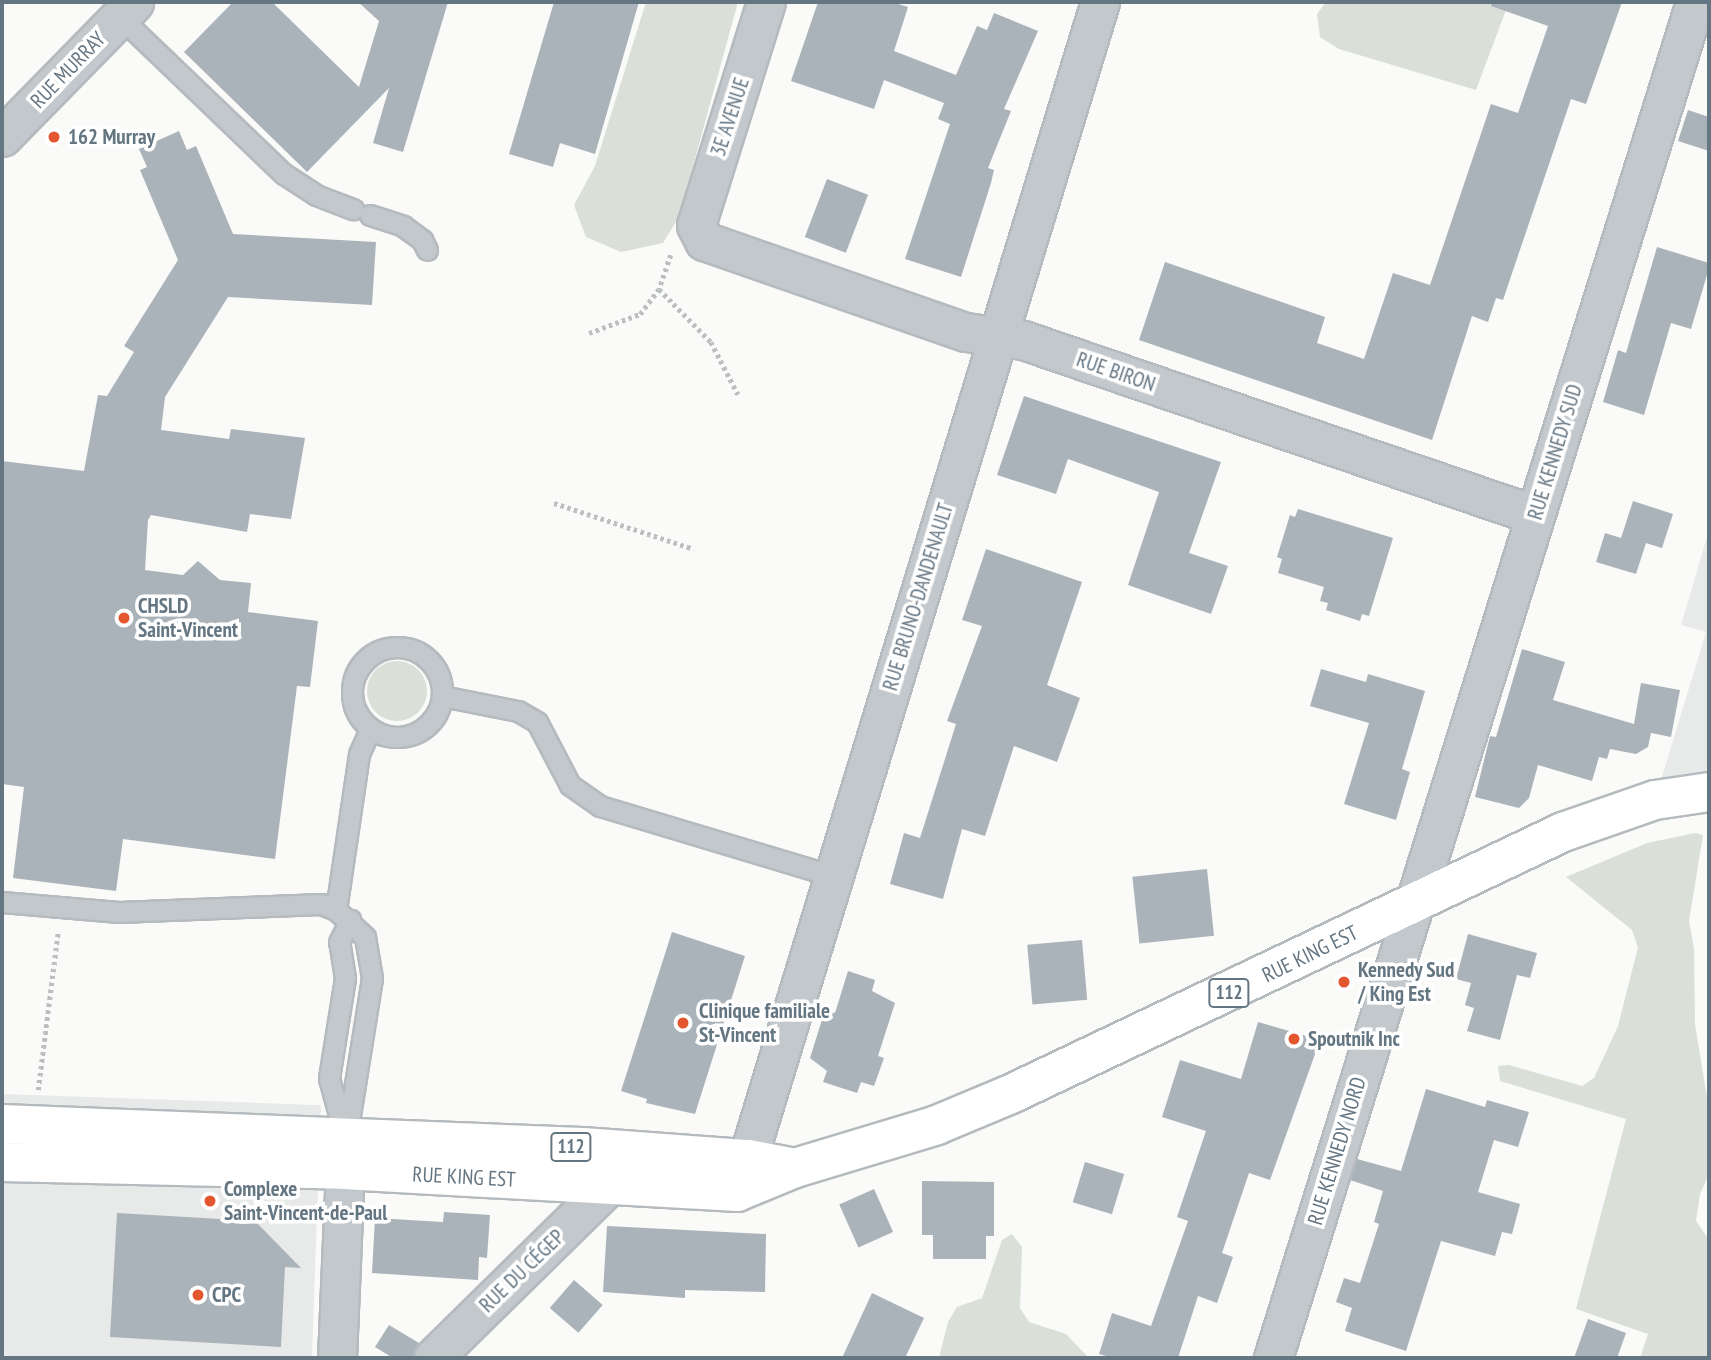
<!DOCTYPE html>
<meta charset="utf-8">
<style>
body{margin:0}
#map{position:relative;width:1711px;height:1360px;overflow:hidden;background:#fafaf8;font-family:"PT Sans Narrow",sans-serif}
div>[style]{position:absolute}
.built>*{inset:0;background:#e8e9e9;transform-origin:0 0}
.green>*{inset:0;background:#dadfd7}
.round{border-radius:50%}
.building>*{inset:0;background:#aab3b9;transform-origin:0 0}
.path>*{height:4.5px;margin-top:-2.25px;transform-origin:0;background:repeating-linear-gradient(90deg,#bbbfc2 0 3.5px,transparent 0 7px)}
.roads{filter:drop-shadow(2px 0 #b5babe) drop-shadow(-2px 0 #b5babe) drop-shadow(0 2px #b5babe) drop-shadow(0 -2px #b5babe)}
.service>*{height:19px;margin:-9.5px;padding:0 9.5px;transform-origin:9.5px;border-radius:9.5px;background:#c3c8cc}
.service>.ring{margin:-9.5px;padding:0;box-sizing:content-box;background:none;border:19px solid #c3c8cc;border-radius:50%}
.minor>*{height:37px;margin:-18.5px;padding:0 18.5px;transform-origin:18.5px;border-radius:18.5px;background:#c3c8cc}
.primary>*{height:38px;margin:-19px;padding:0 19px;transform-origin:19px;border-radius:19px;background:#fff}
.dots>*{width:19px;height:19px;translate:-50% -50%;box-sizing:border-box;border:4px solid #fff;border-radius:50%}
span{translate:-50% -50%;white-space:nowrap;text-align:center;line-height:1.15;-webkit-text-stroke:7px #fff;paint-order:stroke}
.shield-label span{padding:2px 5px;background:#fff;border:2px solid;border-radius:5px;-webkit-text-stroke-width:0}
.shield-label{font-size:19px;color:#657683;font-weight:700}
.street-label{font-size:21px;color:#657683}
.poi-label{font-size:21px;color:#657683;font-weight:700}
.left{translate:0 -50%;text-align:left}
.frame{position:absolute;inset:0;border:4px solid #657683;pointer-events:none}
</style>
<div id="map">
<div class="built">
<i style="clip-path:polygon(1709px 530px,1709px 792px,1655px 800px,1706px 632px,1681px 625px)"></i>
<i style="left:2px;top:1094px;width:319px;height:264px;rotate:2deg"></i>
</div>
<div class="green">
<i style="clip-path:polygon(646px 2px,738px 2px,679px 217px,663px 243px,621px 252px,586px 237px,574px 205px,595px 166px)"></i>
<i style="clip-path:polygon(1326px 2px,1509px 2px,1476px 90px,1339px 49px,1320px 37px,1317px 14px)"></i>
<i class="round" style="left:367px;top:661px;width:60px;height:60px"></i>
<i style="clip-path:polygon(1695px 833px,1703px 835px,1689px 921px,1694px 948px,1695px 1024px,1709px 1110px,1709px 1174px,1700px 1194px,1696px 1221px,1709px 1240px,1709px 1358px,1640px 1358px,1648px 1334px,1576px 1309px,1626px 1119px,1500px 1081px,1498px 1066px,1509px 1065px,1582px 1086px,1594px 1078px,1618px 1026px,1638px 947px,1632px 930px,1566px 877px,1647px 843px)"></i>
<i style="clip-path:polygon(1012px 1234px,1022px 1247px,1020px 1308px,1029px 1322px,1066px 1334px,1089px 1358px,939px 1358px,948px 1322px,957px 1307px,982px 1298px,1002px 1240px)"></i>
</div>
<div class="building">
<i style="clip-path:polygon(233px 2px,272px 2px,359px 87px,379px 21px,358px 2px,448px 2px,403px 152px,373px 143px,389px 88px,307px 172px,184px 52px)"></i>
<i style="clip-path:polygon(554px 2px,639px 2px,595px 154px,560px 143px,553px 167px,509px 154px)"></i>
<i style="clip-path:polygon(818px 2px,892px 2px,908px 7px,894px 51px,956px 75px,977px 26px,987px 30px,994px 13px,1038px 31px,1004px 109px,1011px 111px,988px 168px,994px 170px,991px 183px,961px 277px,905px 259px,950px 124px,938px 119px,944px 103px,884px 80px,874px 109px,791px 81px)"></i>
<i style="clip-path:polygon(1492px 2px,1622px 2px,1586px 104px,1571px 99px,1503px 300px,1496px 298px,1488px 322px,1472px 316px,1432px 440px,1139px 340px,1165px 262px,1325px 317px,1317px 343px,1364px 359px,1393px 273px,1430px 285px,1491px 104px,1518px 113px,1548px 26px,1491px 6px)"></i>
<i style="clip-path:polygon(1688px 110px,1709px 117px,1709px 151px,1678px 141px)"></i>
<i style="clip-path:polygon(179px 131px,187px 150px,196px 146px,233px 234px,376px 242px,372px 305px,228px 297px,165px 397px,161px 430px,229px 439px,231px 429px,305px 438px,291px 519px,250px 514px,247px 532px,151px 515px,148px 520px,145px 570px,183px 575px,198px 561px,220px 580px,251px 583px,248px 612px,318px 621px,310px 687px,297px 686px,275px 859px,123px 839px,116px 891px,13px 878px,24px 787px,2px 784px,2px 461px,84px 471px,98px 395px,107px 396px,134px 352px,124px 346px,178px 260px,140px 170px,147px 167px,139px 149px)"></i>
<i style="left:827px;top:179px;width:44px;height:62px;rotate:21deg"></i>
<i style="clip-path:polygon(1657px 247px,1709px 263px,1709px 268px,1691px 329px,1671px 323px,1644px 415px,1603px 402px,1618px 350px,1626px 353px)"></i>
<i style="clip-path:polygon(1024px 396px,1221px 462px,1189px 553px,1228px 566px,1211px 614px,1128px 585px,1159px 492px,1068px 459px,1056px 494px,997px 475px)"></i>
<i style="clip-path:polygon(1633px 501px,1673px 514px,1662px 548px,1646px 543px,1636px 574px,1596px 562px,1605px 533px,1621px 538px)"></i>
<i style="clip-path:polygon(1298px 509px,1393px 538px,1369px 616px,1362px 614px,1360px 621px,1326px 610px,1328px 603px,1320px 601px,1324px 587px,1278px 573px,1282px 559px,1277px 557px,1290px 515px,1295px 517px)"></i>
<i style="clip-path:polygon(986px 549px,1082px 582px,1047px 685px,1080px 698px,1057px 762px,1014px 746px,985px 836px,962px 829px,943px 899px,890px 884px,904px 833px,920px 838px,956px 724px,947px 721px,982px 626px,962px 620px)"></i>
<i style="clip-path:polygon(1522px 649px,1565px 662px,1553px 700px,1634px 724px,1641px 683px,1680px 690px,1671px 737px,1651px 733px,1648px 747px,1636px 754px,1610px 749px,1607px 759px,1599px 757px,1592px 781px,1538px 765px,1529px 798px,1519px 808px,1475px 797px,1490px 736px,1496px 737px)"></i>
<i style="clip-path:polygon(1321px 669px,1366px 682px,1368px 674px,1425px 691px,1402px 769px,1410px 772px,1396px 820px,1344px 804px,1369px 723px,1310px 706px)"></i>
<i style="left:1207px;top:869px;width:67px;height:75px;rotate:84deg"></i>
<i style="clip-path:polygon(672px 932px,745px 956px,695px 1114px,646px 1103px,647px 1099px,621px 1091px)"></i>
<i style="clip-path:polygon(1468px 934px,1537px 953px,1530px 978px,1517px 975px,1500px 1040px,1467px 1031px,1474px 1008px,1465px 1005px,1471px 983px,1456px 979px)"></i>
<i style="left:1082px;top:940px;width:60px;height:55px;rotate:85deg"></i>
<i style="clip-path:polygon(848px 971px,875px 980px,872px 991px,895px 1003px,878px 1056px,884px 1058px,874px 1086px,861px 1082px,857px 1093px,823px 1082px,827px 1071px,810px 1058px,825px 1010px,835px 1013px)"></i>
<i style="clip-path:polygon(1258px 1022px,1320px 1040px,1270px 1180px,1249px 1173px,1222px 1253px,1233px 1257px,1217px 1303px,1198px 1296px,1178px 1358px,1113px 1358px,1099px 1354px,1112px 1313px,1151px 1326px,1188px 1221px,1177px 1217px,1206px 1131px,1162px 1117px,1180px 1060px,1241px 1079px)"></i>
<i style="clip-path:polygon(1426px 1089px,1485px 1107px,1487px 1100px,1529px 1112px,1518px 1147px,1494px 1140px,1478px 1192px,1520px 1204px,1512px 1234px,1502px 1232px,1495px 1256px,1441px 1241px,1406px 1351px,1345px 1331px,1352px 1308px,1336px 1302px,1344px 1278px,1360px 1283px,1379px 1224px,1374px 1222px,1383px 1191px,1350px 1180px,1357px 1159px,1401px 1171px)"></i>
<i style="left:1085px;top:1162px;width:41px;height:42px;rotate:17deg"></i>
<i style="clip-path:polygon(922px 1181px,994px 1182px,994px 1236px,986px 1236px,986px 1259px,933px 1259px,933px 1235px,922px 1235px)"></i>
<i style="left:874px;top:1189px;width:47px;height:38px;rotate:66deg"></i>
<i style="clip-path:polygon(444px 1212px,490px 1215px,487px 1258px,479px 1257px,478px 1280px,372px 1273px,375px 1218px,443px 1222px)"></i>
<i style="clip-path:polygon(117px 1213px,255px 1221px,301px 1268px,285px 1267px,281px 1347px,110px 1337px)"></i>
<i style="clip-path:polygon(607px 1226px,766px 1234px,765px 1292px,685px 1290px,685px 1298px,603px 1292px)"></i>
<i style="left:574px;top:1280px;width:38px;height:37px;rotate:41deg"></i>
<i style="clip-path:polygon(872px 1293px,924px 1318px,905px 1358px,842px 1358px)"></i>
<i style="clip-path:polygon(1588px 1319px,1626px 1333px,1617px 1358px,1574px 1358px)"></i>
<i style="clip-path:polygon(389px 1325px,419px 1343px,413px 1358px,393px 1358px,375px 1347px)"></i>
</div>
<div class="path">
<i style="left:671px;top:255px;width:36px;rotate:109deg"></i>
<i style="left:659px;top:289px;width:74px;rotate:45.5deg"></i>
<i style="left:711px;top:342px;width:59px;rotate:62.6deg"></i>
<i style="left:589px;top:333px;width:54px;rotate:-20.4deg"></i>
<i style="left:640px;top:314px;width:31px;rotate:-53deg"></i>
<i style="left:554px;top:503px;width:147px;rotate:18.2deg"></i>
<i style="left:38px;top:1090px;width:159px;rotate:-82.8deg"></i>
</div>
<div class="roads">
<div class="service">
<i style="left:120px;top:17px;width:227px;rotate:43.8deg"></i>
<i style="left:284px;top:174px;width:38px;rotate:33deg"></i>
<i style="left:316px;top:195px;width:40px;rotate:21deg"></i>
<i style="left:370px;top:215px;width:35px;rotate:18deg"></i>
<i style="left:403px;top:226px;width:24px;rotate:36deg"></i>
<i style="left:422px;top:240px;width:11px;rotate:63deg"></i>
<i class="ring" style="left:352px;top:647px;width:71px;height:71px"></i>
<i style="left:442px;top:696px;width:77px;rotate:11.2deg"></i>
<i style="left:518px;top:711px;width:22px;rotate:30deg"></i>
<i style="left:537px;top:722px;width:71px;rotate:62.4deg"></i>
<i style="left:570px;top:785px;width:37px;rotate:35deg"></i>
<i style="left:600px;top:806px;width:244px;rotate:16.7deg"></i>
<i style="left:2px;top:902px;width:117px;rotate:4.9deg"></i>
<i style="left:119px;top:912px;width:202px;rotate:-2.3deg"></i>
<i style="left:321px;top:904px;width:16px;rotate:22deg"></i>
<i style="left:336px;top:910px;width:40px;rotate:43deg"></i>
<i style="left:365px;top:937px;width:42px;rotate:80.3deg"></i>
<i style="left:372px;top:978px;width:164px;rotate:99.1deg"></i>
<i style="left:336px;top:910px;width:158px;rotate:-81.6deg"></i>
<i style="left:359px;top:754px;width:27px;rotate:-66deg"></i>
<i style="left:344px;top:1133px;width:57px;rotate:-105.3deg"></i>
<i style="left:329px;top:1078px;width:101px;rotate:-80.9deg"></i>
<i style="left:345px;top:978px;width:36px;rotate:-99deg"></i>
<i style="left:339px;top:942px;width:25px;rotate:-63deg"></i>
</div>
<div class="minor">
<i style="left:766px;top:2px;width:234px;rotate:107.4deg"></i>
<i style="left:696px;top:225px;width:18px;rotate:63deg"></i>
<i style="left:704px;top:241px;width:277px;rotate:19.2deg"></i>
<i style="left:966px;top:332px;width:58px;rotate:8deg"></i>
<i style="left:1023px;top:340px;width:541px;rotate:18.87deg"></i>
<i style="left:2px;top:137px;width:189px;rotate:-45.6deg"></i>
<i style="left:739px;top:1187px;width:1239px;rotate:-73.06deg"></i>
<i style="left:337px;top:1358px;width:218px;rotate:-87.6deg"></i>
<i style="left:433px;top:1358px;width:248px;rotate:-44.5deg"></i>
<i style="left:1273px;top:1358px;width:1420px;rotate:-72.71deg"></i>
</div>
<div class="primary">
<i style="left:2px;top:1124px;width:581px;rotate:2.27deg"></i>
<i style="left:583px;top:1147px;width:165px;rotate:4.2deg"></i>
<i style="left:748px;top:1159px;width:48px;rotate:10.8deg"></i>
<i style="left:2px;top:1162px;width:342px;rotate:1.3deg"></i>
<i style="left:344px;top:1170px;width:394px;rotate:3.2deg"></i>
<i style="left:737px;top:1192px;width:63px;rotate:-22.5deg"></i>
<i style="left:795px;top:1168px;width:148px;rotate:-16.8deg"></i>
<i style="left:937px;top:1125px;width:80px;rotate:-22.7deg"></i>
<i style="left:1011px;top:1094px;width:611px;rotate:-25.39deg"></i>
<i style="left:1563px;top:832px;width:97px;rotate:-19.2deg"></i>
<i style="left:1655px;top:800px;width:55px;rotate:-8.4deg"></i>
</div>
</div>
<div class="dots">
<i style="left:54px;top:137px;background:#e4572e"></i>
<i style="left:124px;top:618px;background:#e4572e"></i>
<i style="left:1344px;top:982px;background:#e4572e"></i>
<i style="left:683px;top:1023px;background:#e4572e"></i>
<i style="left:1294px;top:1039px;background:#e4572e"></i>
<i style="left:210px;top:1201px;background:#e4572e"></i>
<i style="left:198px;top:1295px;background:#e4572e"></i>
</div>
<div class="shield-label">
<span style="left:1229px;top:993px">112</span>
<span style="left:571px;top:1147px">112</span>
</div>
<div class="street-label">
<span style="left:68px;top:70px;rotate:-46deg">RUE MURRAY</span>
<span style="left:730px;top:117px;rotate:-72deg">3E AVENUE</span>
<span style="left:1116px;top:372px;rotate:19deg">RUE BIRON</span>
<span style="left:1555px;top:452px;rotate:-73deg">RUE KENNEDY SUD</span>
<span style="left:918px;top:597px;rotate:-73deg">RUE BRUNO-DANDENAULT</span>
<span style="left:1310px;top:954px;rotate:-26deg">RUE KING EST</span>
<span style="left:1337px;top:1151px;rotate:-73deg">RUE KENNEDY NORD</span>
<span style="left:464px;top:1177px;rotate:3deg">RUE KING EST</span>
<span style="left:522px;top:1271px;rotate:-44deg">RUE DU CÉGEP</span>
</div>
<div class="poi-label">
<span class="left" style="left:68px;top:137px">162 Murray</span>
<span class="left" style="left:138px;top:618px">CHSLD<br>Saint-Vincent</span>
<span class="left" style="left:1358px;top:982px">Kennedy Sud<br>/ King Est</span>
<span class="left" style="left:699px;top:1023px">Clinique familiale<br>St-Vincent</span>
<span class="left" style="left:1308px;top:1039px">Spoutnik Inc</span>
<span class="left" style="left:224px;top:1201px">Complexe<br>Saint-Vincent-de-Paul</span>
<span class="left" style="left:212px;top:1295px">CPC</span>
</div>
<div class="frame"></div>
</div>
